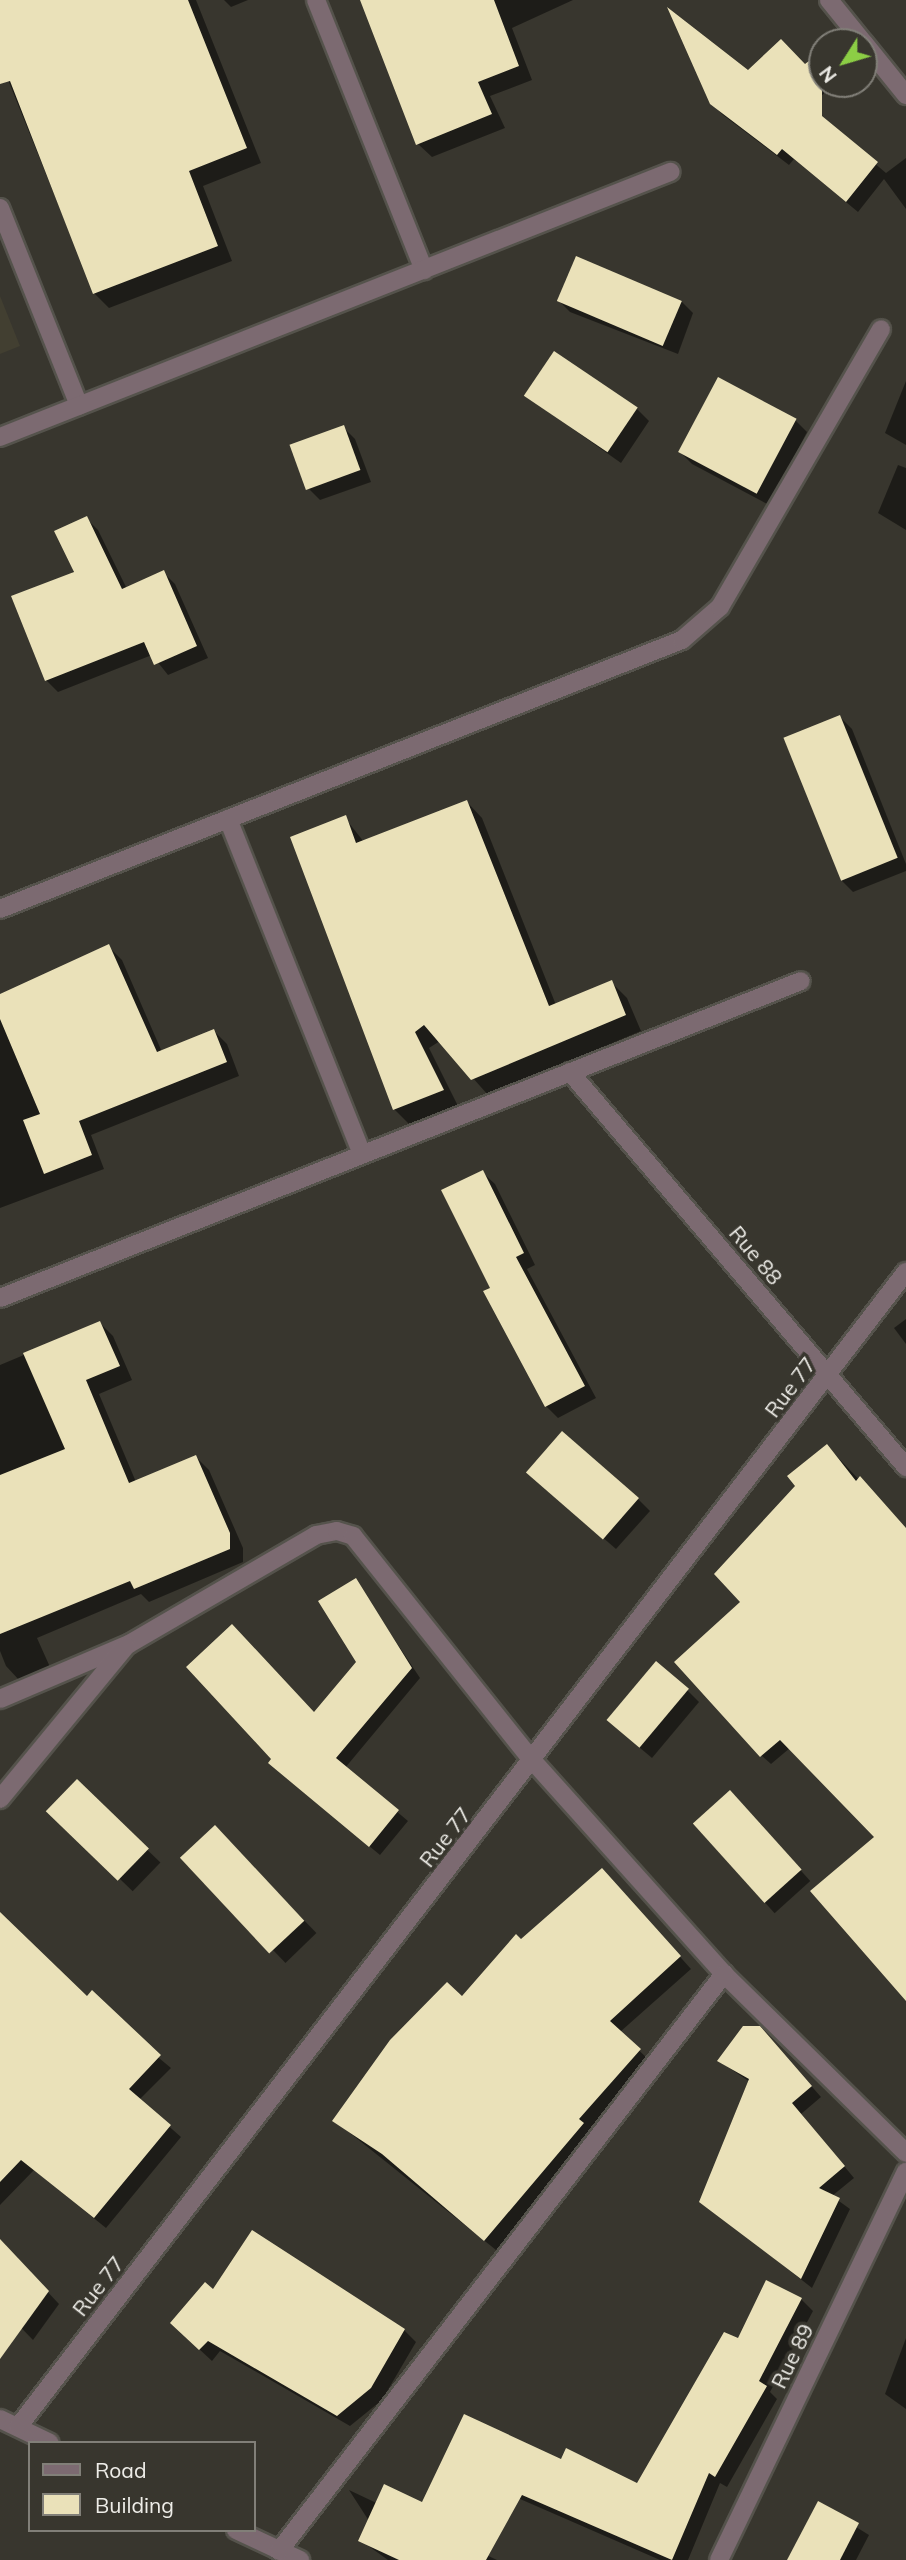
<!DOCTYPE html>
<style>
body{margin:0}
#map{position:relative;width:906px;height:2560px;overflow:hidden;background:#38362e;font-family:Mulish,sans-serif}
div>[style]{position:absolute}
.built>*{inset:0;background:#423f31}
.shadow>*{inset:0;background:#0007;transform-origin:0 0}
.building>*{inset:0;background:#eae1b9;transform-origin:0 0}
.roads{filter:drop-shadow(2px 0 #55534c) drop-shadow(-2px 0 #55534c) drop-shadow(0 2px #55534c) drop-shadow(0 -2px #55534c)}
.minor>*{height:18px;margin:-9px;padding:0 9px;transform-origin:9px;border-radius:9px;background:#7c6a71}
span{translate:-50% -50%;white-space:nowrap;text-align:center;line-height:1.15;-webkit-text-stroke:7px #38362e;paint-order:stroke}
.street-label{font-size:21px;color:#eeede8}
.legend{position:absolute;left:28px;top:2441px;width:228px;height:91px;box-sizing:border-box;background:#38362e;border:2px solid #817f78;margin:0;padding:9px 12px;list-style:none;font-size:21px;color:#eeede8}
.legend li{display:flex;align-items:center;gap:14px;height:35px}
.legend b{width:35px;border:2px solid #817f78}
.north{position:absolute;left:808px;top:28px;width:70px;height:70px;box-sizing:border-box;background:#38362e;border:2px solid #817f78;border-radius:50%;rotate:233deg;font-size:19px;font-weight:700;line-height:28px;text-align:center;color:#eeede8}
.north::after{content:'';display:block;margin:auto;width:24px;height:32px;background:#8cce45;clip-path:polygon(50% 0,100% 100%,50% 72%,0 100%)}
</style>
<div id="map">
<div class="built">
<i style="clip-path:polygon(0 296px,20px 346px,0 354px)"></i>
</div>
<div class="shadow">
<i style="clip-path:polygon(0 0,196px 0,261px 163px,203px 186px,232px 261px,109px 308px,94px 293px,0 60px)"></i>
<i style="clip-path:polygon(224px 0,248px 0,231px 7px)"></i>
<i style="clip-path:polygon(362px 0,573px 0,512px 28px,532px 80px,490px 96px,505px 128px,432px 157px,418px 144px)"></i>
<i style="clip-path:polygon(749px 72px,823px 84px,829px 90px,807px 106px,886px 173px,906px 158px,906px 209px,884px 179px,858px 212px,794px 159px,789px 165px,723px 115px,711px 103px)"></i>
<i style="clip-path:polygon(558px 300px,681px 301px,693px 313px,678px 354px,570px 312px)"></i>
<i style="clip-path:polygon(719px 379px,795px 420px,807px 432px,769px 505px,692px 464px,680px 452px)"></i>
<i style="clip-path:polygon(906px 381px,906px 445px,885px 433px)"></i>
<i style="clip-path:polygon(526px 396px,637px 409px,649px 421px,621px 463px)"></i>
<i style="clip-path:polygon(343px 427px,355px 439px,371px 482px,320px 500px,308px 488px)"></i>
<i style="clip-path:polygon(898px 465px,906px 468px,906px 530px,878px 513px)"></i>
<i style="clip-path:polygon(86px 518px,98px 530px,127px 589px,163px 572px,175px 584px,208px 658px,168px 675px,152px 655px,58px 692px,46px 680px)"></i>
<i style="clip-path:polygon(840px 717px,852px 729px,906px 864px,906px 871px,853px 892px,841px 880px)"></i>
<i style="clip-path:polygon(467px 802px,482px 818px,556px 1005px,611px 982px,627px 998px,641px 1031px,488px 1095px,440px 1041px,429px 1048px,458px 1106px,410px 1125px,394px 1109px,345px 818px,364px 842px)"></i>
<i style="clip-path:polygon(109px 947px,122px 960px,162px 1052px,214px 1031px,227px 1044px,239px 1076px,91px 1135px,104px 1169px,0 1208px,0 996px)"></i>
<i style="clip-path:polygon(482px 1172px,495px 1184px,535px 1265px,527px 1269px,596px 1398px,558px 1418px,546px 1406px,492px 1289px)"></i>
<i style="clip-path:polygon(906px 1319px,906px 1344px,894px 1328px)"></i>
<i style="clip-path:polygon(100px 1323px,113px 1336px,132px 1380px,99px 1394px,136px 1482px,196px 1457px,209px 1470px,243px 1548px,243px 1562px,149px 1602px,141px 1594px,37px 1638px,50px 1667px,19px 1680px,6px 1666px,0 1651px,0 1365px)"></i>
<i style="clip-path:polygon(827px 1446px,906px 1529px,906px 1938px,876px 1837px,790px 1748px,771px 1764px,761px 1755px,743px 1602px,797px 1487px)"></i>
<i style="clip-path:polygon(541px 1484px,638px 1499px,650px 1511px,616px 1549px)"></i>
<i style="clip-path:polygon(355px 1580px,420px 1678px,345px 1768px,408px 1821px,380px 1855px,280px 1772px,314px 1714px,358px 1662px)"></i>
<i style="clip-path:polygon(687px 1690px,699px 1702px,652px 1758px,620px 1731px)"></i>
<i style="left:77px;top:1782px;width:116px;height:40px;rotate:44deg"></i>
<i style="left:740px;top:1803px;width:105px;height:48px;rotate:48deg"></i>
<i style="left:215px;top:1828px;width:146px;height:43px;rotate:46deg"></i>
<i style="clip-path:polygon(613px 1882px,691px 1969px,620px 2032px,651px 2062px,590px 2131px,594px 2135px,496px 2250px,335px 2121px,521px 1941px)"></i>
<i style="clip-path:polygon(0 1915px,87px 1998px,171px 2068px,139px 2100px,181px 2137px,106px 2228px,34px 2170px,0 2205px)"></i>
<i style="clip-path:polygon(770px 2039px,821px 2097px,801px 2114px,854px 2178px,832px 2196px,850px 2209px,812px 2288px,701px 2201px,750px 2082px,719px 2061px)"></i>
<i style="clip-path:polygon(0 2241px,59px 2304px,33px 2340px,0 2306px)"></i>
<i style="clip-path:polygon(214px 2292px,404px 2330px,416px 2342px,382px 2400px,350px 2426px,220px 2351px,212px 2361px,184px 2335px)"></i>
<i style="clip-path:polygon(801px 2299px,813px 2311px,770px 2392px,777px 2399px,727px 2487px,720px 2483px,688px 2560px,660px 2560px,456px 2471px,562px 2462px,637px 2485px,739px 2341px)"></i>
<i style="clip-path:polygon(906px 2338px,906px 2409px,885px 2394px)"></i>
<i style="clip-path:polygon(349px 2490px,497px 2560px,388px 2560px,360px 2540px,369px 2521px)"></i>
<i style="clip-path:polygon(819px 2504px,869px 2535px,856px 2560px,789px 2560px)"></i>
</div>
<div class="building">
<i style="clip-path:polygon(0 0,188px 0,247px 148px,189px 171px,218px 246px,93px 294px,10px 81px,0 84px)"></i>
<i style="clip-path:polygon(360px 0,494px 0,519px 66px,478px 82px,492px 114px,416px 145px)"></i>
<i style="clip-path:polygon(667px 7px,748px 70px,781px 39px,805px 64px,822px 51px,822px 116px,878px 162px,846px 202px,782px 149px,777px 155px,710px 104px)"></i>
<i style="left:576px;top:256px;width:115px;height:49px;rotate:23deg"></i>
<i style="left:554px;top:351px;width:101px;height:54px;rotate:34deg"></i>
<i style="left:718px;top:377px;width:89px;height:85px;rotate:28deg"></i>
<i style="left:344px;top:425px;width:48px;height:58px;rotate:70deg"></i>
<i style="clip-path:polygon(87px 516px,122px 589px,164px 570px,197px 646px,154px 665px,144px 642px,45px 681px,11px 596px,74px 572px,54px 531px)"></i>
<i style="left:840px;top:715px;width:154px;height:61px;rotate:68deg"></i>
<i style="clip-path:polygon(467px 800px,549px 1006px,612px 980px,626px 1015px,471px 1080px,424px 1025px,415px 1032px,444px 1090px,393px 1110px,290px 837px,346px 815px,356px 843px)"></i>
<i style="clip-path:polygon(109px 944px,157px 1052px,214px 1029px,227px 1062px,79px 1121px,92px 1155px,44px 1174px,23px 1120px,40px 1114px,0 1019px,0 994px)"></i>
<i style="clip-path:polygon(483px 1170px,524px 1253px,516px 1257px,585px 1386px,545px 1407px,483px 1291px,490px 1288px,441px 1190px)"></i>
<i style="clip-path:polygon(100px 1321px,120px 1366px,86px 1380px,129px 1483px,196px 1455px,230px 1533px,230px 1549px,134px 1589px,130px 1581px,0 1634px,0 1475px,65px 1449px,23px 1353px)"></i>
<i style="left:562px;top:1431px;width:102px;height:55px;rotate:41deg"></i>
<i style="clip-path:polygon(827px 1444px,856px 1481px,860px 1476px,906px 1528px,906px 2001px,810px 1891px,874px 1837px,780px 1740px,760px 1757px,674px 1662px,740px 1602px,714px 1574px,795px 1486px,787px 1476px)"></i>
<i style="clip-path:polygon(356px 1578px,412px 1668px,336px 1758px,399px 1810px,369px 1847px,268px 1763px,271px 1759px,186px 1667px,232px 1624px,314px 1712px,356px 1662px,318px 1601px)"></i>
<i style="left:656px;top:1661px;width:43px;height:77px;rotate:40deg"></i>
<i style="left:77px;top:1779px;width:100px;height:45px;rotate:44deg"></i>
<i style="left:730px;top:1790px;width:107px;height:50px;rotate:48deg"></i>
<i style="left:215px;top:1825px;width:131px;height:48px;rotate:47deg"></i>
<i style="clip-path:polygon(602px 1868px,681px 1956px,610px 2021px,641px 2049px,579px 2119px,584px 2123px,484px 2241px,382px 2154px,332px 2121px,390px 2040px,447px 1982px,462px 1996px,516px 1934px,521px 1939px)"></i>
<i style="clip-path:polygon(0 1912px,87px 1996px,92px 1990px,161px 2055px,129px 2089px,171px 2125px,94px 2218px,21px 2160px,0 2182px)"></i>
<i style="clip-path:polygon(743px 2026px,760px 2026px,812px 2086px,792px 2103px,845px 2166px,819px 2188px,840px 2198px,801px 2279px,699px 2202px,749px 2079px,717px 2061px)"></i>
<i style="clip-path:polygon(252px 2230px,405px 2329px,371px 2388px,337px 2416px,208px 2341px,199px 2350px,170px 2323px,205px 2282px,213px 2289px)"></i>
<i style="clip-path:polygon(0 2239px,49px 2291px,0 2359px)"></i>
<i style="clip-path:polygon(766px 2280px,802px 2298px,759px 2381px,767px 2386px,715px 2477px,709px 2473px,672px 2560px,522px 2495px,486px 2560px,399px 2560px,358px 2541px,384px 2484px,422px 2502px,464px 2414px,561px 2459px,566px 2448px,637px 2483px,724px 2332px,738px 2338px)"></i>
<i style="clip-path:polygon(818px 2501px,859px 2523px,840px 2560px,787px 2560px)"></i>
</div>
<div class="roads">
<div class="minor">
<i style="left:316px;top:0;width:291px;rotate:68.2deg"></i>
<i style="left:829px;top:0;width:54px;rotate:51deg"></i>
<i style="left:864px;top:43px;width:67px;rotate:51.1deg"></i>
<i style="left:0;top:208px;width:213px;rotate:68.2deg"></i>
<i style="left:0;top:437px;width:721px;rotate:-21.58deg"></i>
<i style="left:228px;top:819px;width:361px;rotate:68.2deg"></i>
<i style="left:0;top:909px;width:733px;rotate:-21.53deg"></i>
<i style="left:682px;top:640px;width:50px;rotate:-41deg"></i>
<i style="left:720px;top:607px;width:321px;rotate:-59.9deg"></i>
<i style="left:570px;top:1072px;width:519px;rotate:49.61deg"></i>
<i style="left:0;top:1298px;width:861px;rotate:-21.59deg"></i>
<i style="left:0;top:1699px;width:140px;rotate:-23.1deg"></i>
<i style="left:129px;top:1644px;width:216px;rotate:-30.2deg"></i>
<i style="left:316px;top:1535px;width:21px;rotate:-11deg"></i>
<i style="left:337px;top:1531px;width:17px;rotate:17deg"></i>
<i style="left:353px;top:1536px;width:287px;rotate:51.4deg"></i>
<i style="left:532px;top:1760px;width:288px;rotate:48.1deg"></i>
<i style="left:724px;top:1974px;width:255px;rotate:44.5deg"></i>
<i style="left:0;top:1799px;width:198px;rotate:-50.5deg"></i>
<i style="left:0;top:2419px;width:55px;rotate:25.6deg"></i>
<i style="left:18px;top:2427px;width:1457px;rotate:-52.45deg"></i>
<i style="left:236px;top:2530px;width:71px;rotate:25.1deg"></i>
<i style="left:279px;top:2551px;width:729px;rotate:-52.36deg"></i>
<i style="left:719px;top:2560px;width:431px;rotate:-64.3deg"></i>
</div>
</div>
<div class="street-label">
<span style="left:756px;top:1255px;rotate:50deg">Rue 88</span>
<span style="left:790px;top:1387px;rotate:-53deg">Rue 77</span>
<span style="left:445px;top:1837px;rotate:-52deg">Rue 77</span>
<span style="left:98px;top:2286px;rotate:-52deg">Rue 77</span>
<span style="left:792px;top:2356px;rotate:-64deg">Rue 89</span>
</div>
<ul class="legend">
<li><b style="height:9px;background:#7c6a71"></b>Road</li>
<li><b style="height:19px;background:#eae1b9"></b>Building</li>
</ul>
<div class="north">N</div>
</div>
